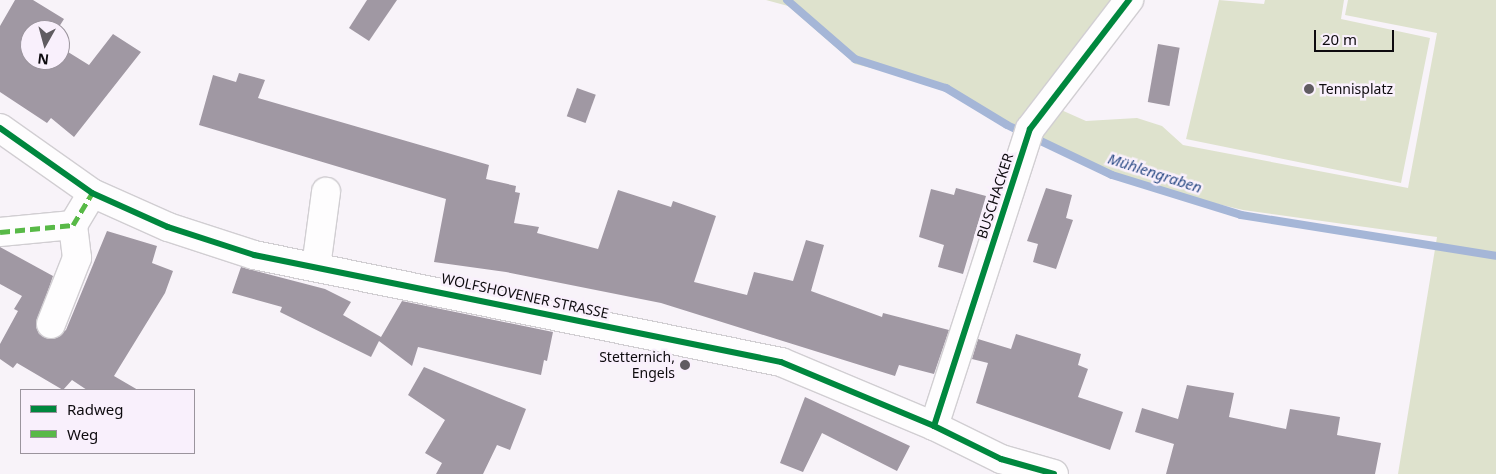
<!DOCTYPE html>
<meta charset="utf-8">
<style>
body{margin:0}
#map{position:relative;width:1496px;height:474px;overflow:hidden;background:#f8f3f9;font-family:"Noto Sans",sans-serif}
div>[style]{position:absolute}
.green>*{inset:0;background:#dee2cd}
.stream>*{height:8px;margin:-4px;padding:0 4px;transform-origin:4px;border-radius:4px;background:#a5b6d7}
.building>*{inset:0;background:#a098a3;transform-origin:0 0}
.roads{filter:drop-shadow(1px 0 #d1ced2) drop-shadow(-1px 0 #d1ced2) drop-shadow(0 1px #d1ced2) drop-shadow(0 -1px #d1ced2)}
.minor>*{height:28px;margin:-14px;padding:0 14px;transform-origin:14px;border-radius:14px;background:#fefdfe}
.quiet>*{height:5px;margin-top:-2.5px;transform-origin:0;background:repeating-linear-gradient(90deg,#58b947 0 10px,transparent 0 15px)}
.cycleway>*{height:6px;margin:-3px;padding:0 3px;transform-origin:3px;border-radius:3px;background:#00873e}
.dots>*{width:14px;height:14px;translate:-50% -50%;box-sizing:border-box;border:2px solid #f9f0fc;border-radius:50%}
span{translate:-50% -50%;white-space:nowrap;text-align:center;line-height:1.15;-webkit-text-stroke:5px #f9f0fc;paint-order:stroke}
.poi-label{font-size:14px;color:#0e0b0f}
.left{translate:0 -50%;text-align:left}
.right{translate:-100% -50%;text-align:right}
.street-label{font-size:14px;color:#0e0b0f}
.water-label{font-size:15px;color:#2c4c86;font-style:italic}
.legend{position:absolute;left:20px;top:389px;width:175px;height:65px;box-sizing:border-box;background:#f9f0fc;border:1px solid #9b949d;margin:0;padding:6px 9px;list-style:none;font-size:15px;color:#0e0b0f}
.legend li{display:flex;align-items:center;gap:10px;height:25px}
.legend b{width:25px;border:1px solid #9b949d}
.north{position:absolute;left:20px;top:20px;width:50px;height:50px;box-sizing:border-box;background:#f9f0fc;border:1px solid #9b949d;border-radius:50%;rotate:187deg;font-size:14px;font-weight:700;line-height:20px;text-align:center;color:#0e0b0f}
.north::after{content:'';display:block;margin:auto;width:18px;height:22px;background:#605c61;clip-path:polygon(50% 0,100% 100%,50% 72%,0 100%)}
.scale{position:absolute;left:1314px;top:30px;width:80px;height:22px;box-sizing:border-box;border:2px solid #0e0b0f;border-top:0;padding-left:6px;font-size:15px;line-height:18px;white-space:nowrap;color:#0e0b0f;-webkit-text-stroke:4px #f9f0fc;paint-order:stroke}
</style>
<div id="map">
<div class="green">
<i style="clip-path:polygon(766px 0,1120px 0,1019px 128px,947px 87px,855px 64px,788px 6px)"></i>
<i style="clip-path:polygon(1219px 0,1264px 4px,1265px 0,1344px 0,1341px 19px,1430px 38px,1401px 183px,1186px 139px)"></i>
<i style="clip-path:polygon(1348px 0,1496px 0,1496px 474px,1398px 474px,1437px 237px,1243px 210px,1109px 178px,1035px 137px,1059px 109px,1086px 121px,1137px 118px,1162px 126px,1183px 145px,1408px 188px,1437px 33px,1345px 15px)"></i>
</div>
<div class="stream">
<i style="left:787px;top:0;width:90px;rotate:40.9deg"></i>
<i style="left:855px;top:59px;width:96px;rotate:17.7deg"></i>
<i style="left:946px;top:88px;width:71px;rotate:31.2deg"></i>
<i style="left:1007px;top:125px;width:116px;rotate:25.5deg"></i>
<i style="left:1112px;top:175px;width:135px;rotate:17.2deg"></i>
<i style="left:1241px;top:215px;width:258px;rotate:9.1deg"></i>
</div>
<div class="building">
<i style="clip-path:polygon(15px 0,33px 0,64px 19px,57px 30px,30px 30px,30px 60px,60px 60px,60px 47px,89px 65px,113px 34px,141px 52px,74px 137px,51px 118px,47px 123px,0 92px,0 26px)"></i>
<i style="clip-path:polygon(367px 0,397px 0,369px 41px,349px 28px)"></i>
<i style="left:1158px;top:44px;width:22px;height:59px;rotate:10deg"></i>
<i style="clip-path:polygon(239px 73px,265px 80px,258px 98px,489px 165px,486px 179px,516px 186px,515px 192px,520px 193px,514px 223px,539px 227px,537px 233px,598px 249px,618px 190px,671px 207px,673px 201px,716px 216px,694px 282px,747px 295px,754px 272px,793px 281px,806px 240px,824px 245px,811px 291px,882px 317px,883px 313px,949px 330px,934px 374px,899px 365px,895px 376px,661px 303px,506px 272px,434px 262px,446px 199px,199px 125px,213px 75px,236px 82px)"></i>
<i style="left:577px;top:88px;width:20px;height:30px;rotate:20deg"></i>
<i style="clip-path:polygon(956px 188px,986px 196px,963px 274px,938px 267px,944px 245px,919px 237px,931px 189px,954px 195px)"></i>
<i style="clip-path:polygon(1046px 188px,1072px 195px,1066px 218px,1073px 220px,1056px 269px,1033px 262px,1038px 244px,1027px 241px)"></i>
<i style="clip-path:polygon(107px 231px,157px 246px,152px 263px,173px 271px,165px 293px,114px 376px,138px 390px,87px 390px,72px 380px,63px 390px,17px 363px,13px 368px,0 359px,0 344px,18px 311px,14px 309px,22px 296px,0 284px,0 247px,53px 276px,36px 326px,39px 334px,53px 339px,66px 330px)"></i>
<i style="clip-path:polygon(241px 267px,325px 289px,351px 302px,343px 315px,381px 337px,402px 301px,553px 332px,547px 361px,544px 360px,541px 375px,418px 347px,412px 366px,379px 341px,371px 357px,280px 312px,282px 307px,232px 293px)"></i>
<i style="clip-path:polygon(1016px 334px,1081px 354px,1078px 365px,1088px 369px,1078px 397px,1123px 412px,1110px 450px,976px 403px,988px 363px,972px 359px,978px 339px,1011px 349px)"></i>
<i style="clip-path:polygon(424px 367px,526px 409px,510px 450px,497px 445px,483px 474px,436px 474px,442px 463px,425px 453px,445px 420px,408px 395px)"></i>
<i style="clip-path:polygon(1187px 385px,1234px 393px,1229px 417px,1286px 429px,1290px 409px,1340px 417px,1337px 435px,1381px 443px,1375px 474px,1166px 474px,1174px 444px,1135px 432px,1142px 408px,1178px 419px)"></i>
<i style="clip-path:polygon(805px 397px,910px 446px,897px 471px,822px 433px,803px 472px,780px 463px)"></i>
</div>
<div class="roads">
<div class="minor">
<i style="left:0;top:128px;width:113px;rotate:35.2deg"></i>
<i style="left:92px;top:193px;width:83px;rotate:24.1deg"></i>
<i style="left:168px;top:227px;width:90px;rotate:18deg"></i>
<i style="left:254px;top:255px;width:538px;rotate:11.48deg"></i>
<i style="left:781px;top:362px;width:166px;rotate:22.7deg"></i>
<i style="left:934px;top:426px;width:75px;rotate:26.2deg"></i>
<i style="left:1001px;top:459px;width:55px;rotate:15.8deg"></i>
<i style="left:0;top:232px;width:73px;rotate:-5.5deg"></i>
<i style="left:73px;top:225px;width:37px;rotate:-59deg"></i>
<i style="left:316px;top:267px;width:76px;rotate:-82.4deg"></i>
<i style="left:51px;top:324px;width:71px;rotate:-68.5deg"></i>
<i style="left:77px;top:258px;width:33px;rotate:-97deg"></i>
<i style="left:934px;top:426px;width:312px;rotate:-72.1deg"></i>
<i style="left:1030px;top:129px;width:163px;rotate:-52.5deg"></i>
</div>
</div>
<div class="quiet">
<i style="left:0;top:232px;width:73px;rotate:-5.5deg"></i>
<i style="left:73px;top:225px;width:37px;rotate:-59deg"></i>
</div>
<div class="cycleway">
<i style="left:0;top:128px;width:113px;rotate:35.2deg"></i>
<i style="left:92px;top:193px;width:83px;rotate:24.1deg"></i>
<i style="left:168px;top:227px;width:90px;rotate:18deg"></i>
<i style="left:254px;top:255px;width:538px;rotate:11.48deg"></i>
<i style="left:781px;top:362px;width:166px;rotate:22.7deg"></i>
<i style="left:934px;top:426px;width:75px;rotate:26.2deg"></i>
<i style="left:1001px;top:459px;width:55px;rotate:15.8deg"></i>
<i style="left:934px;top:426px;width:312px;rotate:-72.1deg"></i>
<i style="left:1030px;top:129px;width:163px;rotate:-52.5deg"></i>
</div>
<div class="dots">
<i style="left:1309px;top:89px;background:#605c61"></i>
<i style="left:685px;top:365px;background:#605c61"></i>
</div>
<div class="poi-label">
<span class="left" style="left:1319px;top:89px">Tennisplatz</span>
<span class="right" style="left:675px;top:365px">Stetternich,<br>Engels</span>
</div>
<div class="street-label">
<span style="left:995px;top:196px;rotate:-72deg">BUSCHACKER</span>
<span style="left:525px;top:296px;rotate:12deg">WOLFSHOVENER STRASSE</span>
</div>
<div class="water-label">
<span style="left:1155px;top:173px;rotate:18deg">Mühlengraben</span>
</div>
<ul class="legend">
<li><b style="height:6px;background:#00873e"></b>Radweg</li>
<li><b style="height:6px;background:#58b947"></b>Weg</li>
</ul>
<div class="north">N</div>
<div class="scale">20 m</div>
</div>
